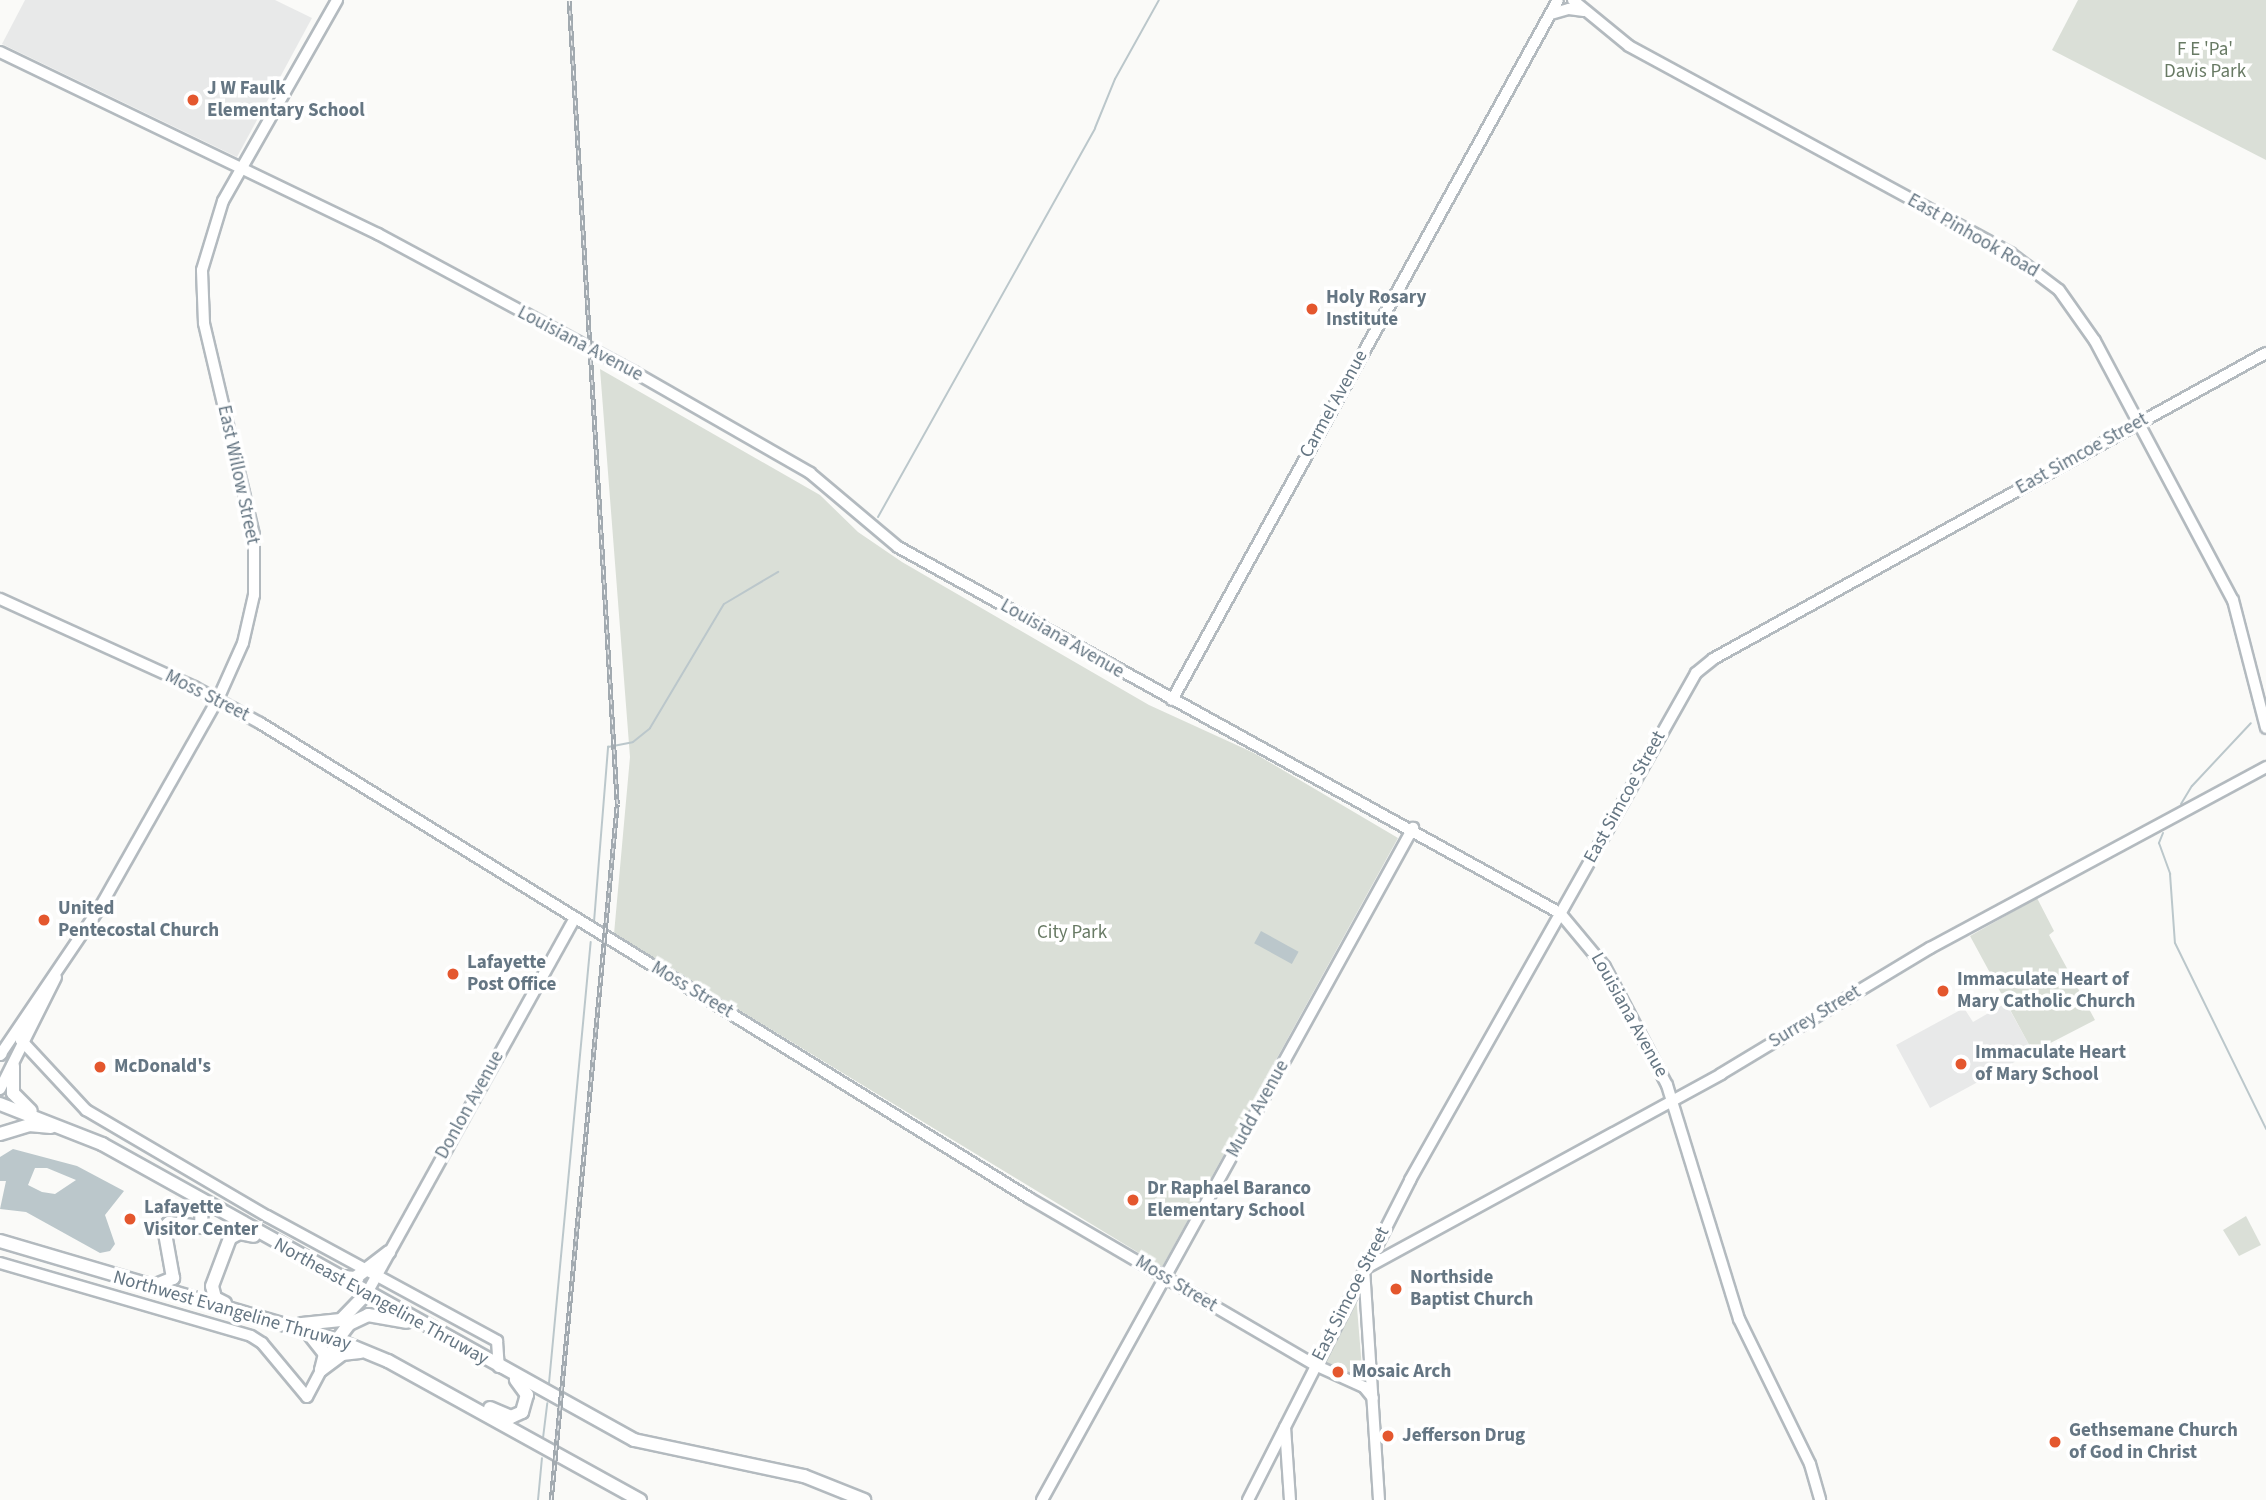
<!DOCTYPE html>
<style>
body{margin:0}
#map{position:relative;width:2266px;height:1500px;overflow:hidden;background:#fafaf8;font-family:"Source Sans 3",sans-serif}
div>[style]{position:absolute}
.built>*{inset:0;background:#e8e9e9}
.green>*{inset:0;background:#dadfd7}
.water>*{inset:0;background:#bbc7cb;transform-origin:0 0}
.stream>*{height:2px;margin:-1px;padding:0 1px;transform-origin:1px;border-radius:1px;background:#bbc7cb}
.roads{filter:drop-shadow(2px 0 #b3babf) drop-shadow(-2px 0 #b3babf) drop-shadow(0 2px #b3babf) drop-shadow(0 -2px #b3babf)}
.secondary>*{height:10px;margin:-5px;padding:0 5px;transform-origin:5px;border-radius:5px;background:#fff}
.primary>*{height:10px;margin:-5px;padding:0 5px;transform-origin:5px;border-radius:5px;background:#fff}
.highway>*{height:12px;margin:-6px;padding:0 6px;transform-origin:6px;border-radius:6px;background:#fff}
.rail>*{height:4.5px;margin-top:-2.25px;transform-origin:0;background:repeating-linear-gradient(90deg,#fff 0 5px,#a2aab0 0 10px);box-sizing:border-box;border-block:2px solid #a2aab0}
.dots>*{width:19px;height:19px;translate:-50% -50%;box-sizing:border-box;border:4px solid #fff;border-radius:50%}
span{translate:-50% -50%;white-space:nowrap;text-align:center;line-height:1.15;-webkit-text-stroke:7px #fff;paint-order:stroke}
.park-label{font-size:19px;color:#687a64}
.poi-label{font-size:19px;color:#657683;font-weight:700}
.left{translate:0 -50%;text-align:left}
.street-label{font-size:19px;color:#657683}
</style>
<div id="map">
<div class="built">
<i style="clip-path:polygon(25px 0,275px 0,312px 18px,237px 157px,2px 44px)"></i>
<i style="clip-path:polygon(2006px 1003px,2033px 1052px,1930px 1108px,1896px 1045px,1964px 1008px,1973px 1022px)"></i>
</div>
<div class="green">
<i style="clip-path:polygon(2078px 0,2266px 0,2266px 160px,2052px 50px)"></i>
<i style="clip-path:polygon(600px 369px,820px 495px,858px 532px,902px 562px,1149px 705px,1254px 753px,1398px 838px,1162px 1267px,614px 934px,630px 757px)"></i>
<i style="clip-path:polygon(2037px 898px,2054px 931px,2049px 935px,2095px 1020px,2033px 1052px,1970px 936px)"></i>
<i style="clip-path:polygon(2246px 1216px,2261px 1245px,2239px 1256px,2223px 1230px)"></i>
<i style="clip-path:polygon(1356px 1295px,1363px 1381px,1319px 1363px)"></i>
</div>
<div class="water">
<i style="left:1261px;top:931px;width:43px;height:14px;rotate:29deg"></i>
<i style="clip-path:polygon(evenodd,13px 1149px,77px 1166px,124px 1191px,105px 1215px,115px 1244px,110px 1251px,100px 1253px,26px 1212px,0 1209px,6px 1181px,0 1181px,0 1157px,13px 1149px,35px 1168px,47px 1168px,76px 1180px,55px 1194px,42px 1192px,28px 1185px,35px 1168px)"></i>
</div>
<div class="stream">
<i style="left:878px;top:517px;width:445px;rotate:-60.8deg"></i>
<i style="left:1095px;top:128px;width:53px;rotate:-67.8deg"></i>
<i style="left:1115px;top:79px;width:90px;rotate:-60.9deg"></i>
<i style="left:2181px;top:804px;width:21px;rotate:-59deg"></i>
<i style="left:2192px;top:786px;width:86px;rotate:-46.9deg"></i>
<i style="left:2163px;top:833px;width:11px;rotate:112deg"></i>
<i style="left:2159px;top:843px;width:33px;rotate:70deg"></i>
<i style="left:2170px;top:874px;width:69px;rotate:85.9deg"></i>
<i style="left:2175px;top:943px;width:207px;rotate:63.9deg"></i>
<i style="left:594px;top:922px;width:176px;rotate:-85.4deg"></i>
<i style="left:608px;top:747px;width:25px;rotate:-11deg"></i>
<i style="left:633px;top:742px;width:22px;rotate:-39deg"></i>
<i style="left:650px;top:728px;width:144px;rotate:-59.2deg"></i>
<i style="left:724px;top:604px;width:63px;rotate:-30.7deg"></i>
<i style="left:549px;top:1383px;width:443px;rotate:-84.6deg"></i>
<i style="left:543px;top:1438px;width:35px;rotate:-83deg"></i>
<i style="left:538px;top:1500px;width:42px;rotate:-84.6deg"></i>
</div>
<div class="roads">
<div class="secondary">
<i style="left:1573px;top:0;width:72px;rotate:39.4deg"></i>
<i style="left:1629px;top:46px;width:434px;rotate:28.5deg"></i>
<i style="left:2010px;top:253px;width:61px;rotate:37.1deg"></i>
<i style="left:2059px;top:290px;width:62px;rotate:54.8deg"></i>
<i style="left:2095px;top:341px;width:293px;rotate:62deg"></i>
<i style="left:2233px;top:600px;width:132px;rotate:75.5deg"></i>
<i style="left:1551px;top:14px;width:19px;rotate:-16deg"></i>
<i style="left:1569px;top:9px;width:15px;rotate:8deg"></i>
<i style="left:0;top:599px;width:213px;rotate:24.4deg"></i>
<i style="left:194px;top:687px;width:75px;rotate:28.6deg"></i>
<i style="left:260px;top:723px;width:904px;rotate:31.7deg"></i>
<i style="left:1029px;top:1198px;width:331px;rotate:30.3deg"></i>
<i style="left:1315px;top:1365px;width:54px;rotate:24.2deg"></i>
<i style="left:1364px;top:1387px;width:14px;rotate:51deg"></i>
<i style="left:1172px;top:700px;width:799px;rotate:-61.13deg"></i>
<i style="left:26px;top:1021px;width:20px;rotate:105deg"></i>
<i style="left:21px;top:1040px;width:96px;rotate:47.1deg"></i>
<i style="left:86px;top:1110px;width:210px;rotate:30.4deg"></i>
<i style="left:267px;top:1216px;width:262px;rotate:28.5deg"></i>
<i style="left:497px;top:1341px;width:26px;rotate:86deg"></i>
<i style="left:0;top:1055px;width:176px;rotate:-55.9deg"></i>
<i style="left:99px;top:909px;width:241px;rotate:-60.5deg"></i>
<i style="left:218px;top:699px;width:61px;rotate:-65.9deg"></i>
<i style="left:243px;top:643px;width:49px;rotate:-77.1deg"></i>
<i style="left:254px;top:595px;width:60px;rotate:-90deg"></i>
<i style="left:254px;top:535px;width:218px;rotate:-103.3deg"></i>
<i style="left:204px;top:323px;width:53px;rotate:-92.2deg"></i>
<i style="left:202px;top:270px;width:72px;rotate:-73.1deg"></i>
<i style="left:223px;top:201px;width:231px;rotate:-60.4deg"></i>
<i style="left:0;top:1089px;width:125px;rotate:-63.4deg"></i>
<i style="left:0;top:1263px;width:261px;rotate:16.2deg"></i>
<i style="left:251px;top:1336px;width:13px;rotate:32deg"></i>
<i style="left:262px;top:1343px;width:70px;rotate:50.2deg"></i>
<i style="left:307px;top:1397px;width:64px;rotate:-62.2deg"></i>
<i style="left:367px;top:1293px;width:429px;rotate:-61deg"></i>
<i style="left:1285px;top:1427px;width:73px;rotate:86.1deg"></i>
<i style="left:1042px;top:1500px;width:768px;rotate:-61.1deg"></i>
<i style="left:1248px;top:1500px;width:359px;rotate:-63.1deg"></i>
<i style="left:1410px;top:1180px;width:582px;rotate:-60.57deg"></i>
<i style="left:1696px;top:673px;width:22px;rotate:-39deg"></i>
<i style="left:1713px;top:659px;width:632px;rotate:-28.96deg"></i>
<i style="left:1379px;top:1500px;width:231px;rotate:-93.7deg"></i>
<i style="left:1364px;top:1269px;width:407px;rotate:-28.6deg"></i>
<i style="left:1721px;top:1074px;width:244px;rotate:-31.1deg"></i>
<i style="left:1930px;top:948px;width:382px;rotate:-28.3deg"></i>
</div>
<div class="primary">
<i style="left:0;top:52px;width:420px;rotate:25.7deg"></i>
<i style="left:378px;top:234px;width:291px;rotate:28.3deg"></i>
<i style="left:634px;top:372px;width:203px;rotate:29.8deg"></i>
<i style="left:810px;top:473px;width:115px;rotate:40.1deg"></i>
<i style="left:898px;top:547px;width:756px;rotate:28.94deg"></i>
<i style="left:1560px;top:913px;width:70px;rotate:50.2deg"></i>
<i style="left:1605px;top:967px;width:133px;rotate:62.3deg"></i>
<i style="left:1667px;top:1085px;width:245px;rotate:72.9deg"></i>
<i style="left:1739px;top:1319px;width:161px;rotate:63.9deg"></i>
<i style="left:1810px;top:1464px;width:37px;rotate:74deg"></i>
</div>
<div class="highway">
<i style="left:0;top:1054px;width:1px;rotate:-45deg"></i>
<i style="left:13px;top:1066px;width:27px;rotate:90deg"></i>
<i style="left:13px;top:1093px;width:25px;rotate:45deg"></i>
<i style="left:0;top:1104px;width:110px;rotate:21.4deg"></i>
<i style="left:102px;top:1144px;width:609px;rotate:29.09deg"></i>
<i style="left:634px;top:1440px;width:174px;rotate:12deg"></i>
<i style="left:804px;top:1476px;width:65px;rotate:21.8deg"></i>
<i style="left:0;top:1134px;width:30px;rotate:-17deg"></i>
<i style="left:29px;top:1125px;width:22px;rotate:5deg"></i>
<i style="left:0;top:1241px;width:351px;rotate:16.4deg"></i>
<i style="left:337px;top:1340px;width:55px;rotate:22.4deg"></i>
<i style="left:388px;top:1361px;width:288px;rotate:28.9deg"></i>
<i style="left:343px;top:1277px;width:12px;rotate:5deg"></i>
<i style="left:355px;top:1278px;width:43px;rotate:-37.4deg"></i>
<i style="left:151px;top:1287px;width:24px;rotate:-22deg"></i>
<i style="left:173px;top:1278px;width:51px;rotate:-100.2deg"></i>
<i style="left:164px;top:1228px;width:7px;rotate:-45deg"></i>
<i style="left:169px;top:1223px;width:32px;rotate:7deg"></i>
<i style="left:201px;top:1227px;width:25px;rotate:-88deg"></i>
<i style="left:225px;top:1303px;width:11px;rotate:-153deg"></i>
<i style="left:215px;top:1298px;width:12px;rotate:-104deg"></i>
<i style="left:212px;top:1286px;width:51px;rotate:-69.4deg"></i>
<i style="left:230px;top:1238px;width:10px;rotate:-29deg"></i>
<i style="left:239px;top:1233px;width:15px;rotate:11deg"></i>
<i style="left:302px;top:1324px;width:39px;rotate:-6deg"></i>
<i style="left:341px;top:1320px;width:37px;rotate:-46deg"></i>
<i style="left:310px;top:1335px;width:24px;rotate:52deg"></i>
<i style="left:325px;top:1354px;width:16px;rotate:104deg"></i>
<i style="left:337px;top:1340px;width:20px;rotate:-53deg"></i>
<i style="left:349px;top:1324px;width:21px;rotate:-25deg"></i>
<i style="left:368px;top:1315px;width:39px;rotate:10deg"></i>
<i style="left:321px;top:1370px;width:26px;rotate:-37deg"></i>
<i style="left:342px;top:1354px;width:18px;rotate:-6deg"></i>
<i style="left:490px;top:1408px;width:23px;rotate:23deg"></i>
<i style="left:511px;top:1417px;width:12px;rotate:-24deg"></i>
<i style="left:522px;top:1412px;width:18px;rotate:-74deg"></i>
<i style="left:527px;top:1395px;width:19px;rotate:-126deg"></i>
</div>
</div>
<div class="rail">
<i style="left:551px;top:1500px;width:699px;rotate:-84.58deg"></i>
<i style="left:617px;top:804px;width:805px;rotate:-93.42deg"></i>
</div>
<div class="dots">
<i style="left:193px;top:100px;background:#e4572e"></i>
<i style="left:1312px;top:309px;background:#e4572e"></i>
<i style="left:44px;top:920px;background:#e4572e"></i>
<i style="left:453px;top:974px;background:#e4572e"></i>
<i style="left:1943px;top:991px;background:#e4572e"></i>
<i style="left:1961px;top:1064px;background:#e4572e"></i>
<i style="left:100px;top:1067px;background:#e4572e"></i>
<i style="left:1133px;top:1200px;background:#e4572e"></i>
<i style="left:130px;top:1219px;background:#e4572e"></i>
<i style="left:1396px;top:1289px;background:#e4572e"></i>
<i style="left:1338px;top:1372px;background:#e4572e"></i>
<i style="left:1388px;top:1436px;background:#e4572e"></i>
<i style="left:2055px;top:1442px;background:#e4572e"></i>
</div>
<div class="park-label">
<span style="left:2205px;top:61px">F E 'Pa'<br>Davis Park</span>
<span style="left:1072px;top:933px">City Park</span>
</div>
<div class="poi-label">
<span class="left" style="left:207px;top:100px">J W Faulk<br>Elementary School</span>
<span class="left" style="left:1326px;top:309px">Holy Rosary<br>Institute</span>
<span class="left" style="left:58px;top:920px">United<br>Pentecostal Church</span>
<span class="left" style="left:467px;top:974px">Lafayette<br>Post Office</span>
<span class="left" style="left:1957px;top:991px">Immaculate Heart of<br>Mary Catholic Church</span>
<span class="left" style="left:1975px;top:1064px">Immaculate Heart<br>of Mary School</span>
<span class="left" style="left:114px;top:1067px">McDonald's</span>
<span class="left" style="left:1147px;top:1200px">Dr Raphael Baranco<br>Elementary School</span>
<span class="left" style="left:144px;top:1219px">Lafayette<br>Visitor Center</span>
<span class="left" style="left:1410px;top:1289px">Northside<br>Baptist Church</span>
<span class="left" style="left:1352px;top:1372px">Mosaic Arch</span>
<span class="left" style="left:2069px;top:1442px">Gethsemane Church<br>of God in Christ</span>
<span class="left" style="left:1402px;top:1436px">Jefferson Drug</span>
</div>
<div class="street-label">
<span style="left:1973px;top:236px;rotate:30deg">East Pinhook Road</span>
<span style="left:580px;top:344px;rotate:28deg">Louisiana Avenue</span>
<span style="left:1334px;top:404px;rotate:-61deg">Carmel Avenue</span>
<span style="left:2082px;top:454px;rotate:-29deg">East Simcoe Street</span>
<span style="left:238px;top:475px;rotate:78deg">East Willow Street</span>
<span style="left:1062px;top:639px;rotate:30deg">Louisiana Avenue</span>
<span style="left:207px;top:696px;rotate:27deg">Moss Street</span>
<span style="left:1625px;top:797px;rotate:-61deg">East Simcoe Street</span>
<span style="left:692px;top:990px;rotate:31deg">Moss Street</span>
<span style="left:1629px;top:1015px;rotate:61deg">Louisiana Avenue</span>
<span style="left:1815px;top:1017px;rotate:-31deg">Surrey Street</span>
<span style="left:470px;top:1105px;rotate:-61deg">Donlon Avenue</span>
<span style="left:1258px;top:1109px;rotate:-61deg">Mudd Avenue</span>
<span style="left:1176px;top:1284px;rotate:31deg">Moss Street</span>
<span style="left:1351px;top:1294px;rotate:-63deg">East Simcoe Street</span>
<span style="left:381px;top:1302px;rotate:29deg">Northeast Evangeline Thruway</span>
<span style="left:232px;top:1311px;rotate:16deg">Northwest Evangeline Thruway</span>
</div>
</div>
